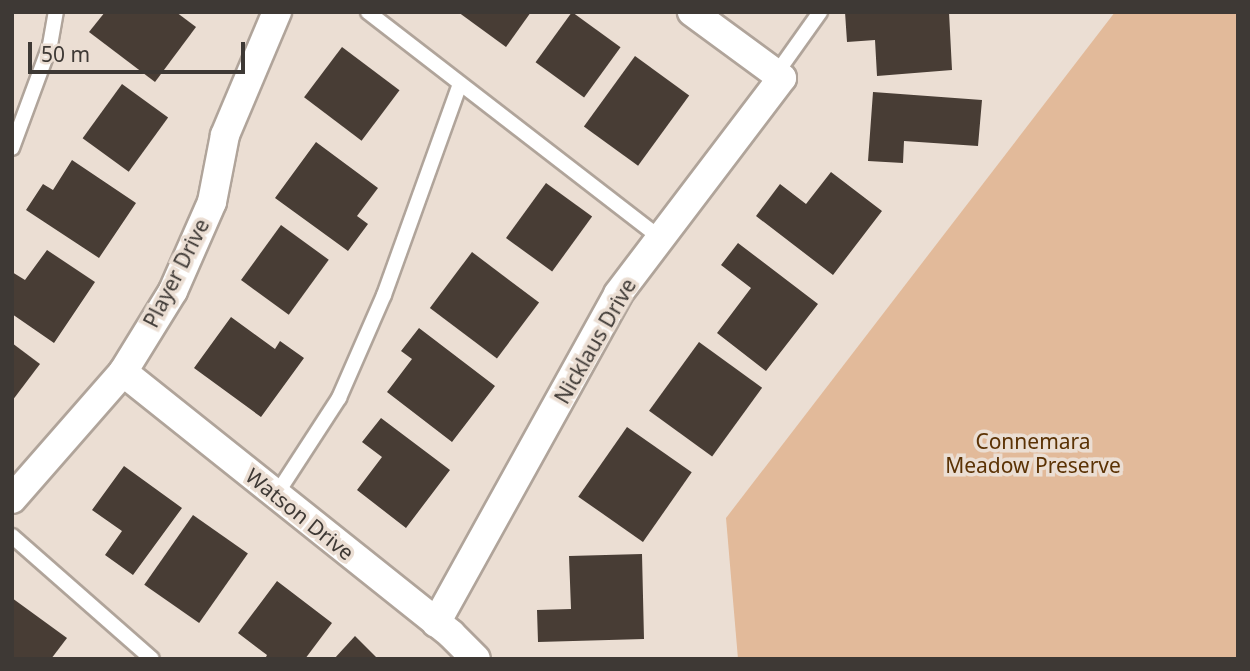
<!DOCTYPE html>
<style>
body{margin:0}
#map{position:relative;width:1250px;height:671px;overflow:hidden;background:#ebded3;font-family:"Noto Sans",sans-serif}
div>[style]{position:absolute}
.green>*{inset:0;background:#e2ba9a}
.building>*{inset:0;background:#483d35;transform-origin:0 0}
.roads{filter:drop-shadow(2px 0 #b0a49a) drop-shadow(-2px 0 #b0a49a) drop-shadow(0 2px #b0a49a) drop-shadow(0 -2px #b0a49a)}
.lane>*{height:14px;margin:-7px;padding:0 7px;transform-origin:7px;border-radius:7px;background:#fff}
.street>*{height:28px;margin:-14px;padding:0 14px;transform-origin:14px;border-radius:14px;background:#fff}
span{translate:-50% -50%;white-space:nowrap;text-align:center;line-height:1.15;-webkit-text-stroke:7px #ebded3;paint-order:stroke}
.street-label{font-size:21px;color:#3e3935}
.park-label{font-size:21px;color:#5b3204}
.frame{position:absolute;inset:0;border:14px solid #3e3935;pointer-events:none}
.scale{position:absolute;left:28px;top:42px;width:217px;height:32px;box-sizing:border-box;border:4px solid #3e3935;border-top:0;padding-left:9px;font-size:21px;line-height:24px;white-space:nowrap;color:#3e3935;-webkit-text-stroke:5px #ebded3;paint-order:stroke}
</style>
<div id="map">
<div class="green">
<i style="clip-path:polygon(1115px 12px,1238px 12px,1238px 659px,738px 659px,726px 518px)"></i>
</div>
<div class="building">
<i style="clip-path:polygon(105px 12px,176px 12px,196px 27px,155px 82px,89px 32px)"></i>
<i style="clip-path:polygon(458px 12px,531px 12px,506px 47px)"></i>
<i style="left:572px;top:12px;width:60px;height:62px;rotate:36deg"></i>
<i style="clip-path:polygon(845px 12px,949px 12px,952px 70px,877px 76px,875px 40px,847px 42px)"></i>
<i style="left:342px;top:47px;width:72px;height:63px;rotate:37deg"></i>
<i style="left:635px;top:56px;width:67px;height:87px;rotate:36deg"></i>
<i style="left:122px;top:84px;width:57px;height:67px;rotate:36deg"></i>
<i style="clip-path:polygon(873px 92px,982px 100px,978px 146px,904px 141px,903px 163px,868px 161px)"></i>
<i style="clip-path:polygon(316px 142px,378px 188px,357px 216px,368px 224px,348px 251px,275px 198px)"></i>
<i style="clip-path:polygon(72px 160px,136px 203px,99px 258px,26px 210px,43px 184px,53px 190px)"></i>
<i style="clip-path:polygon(831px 172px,882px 211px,833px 275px,756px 216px,780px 184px,806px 204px)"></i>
<i style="left:546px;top:183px;width:57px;height:68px;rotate:36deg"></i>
<i style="left:281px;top:225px;width:59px;height:68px;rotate:36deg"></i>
<i style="clip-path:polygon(738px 243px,818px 304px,766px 371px,717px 333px,751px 288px,721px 265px)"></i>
<i style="clip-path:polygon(47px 250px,95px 282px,54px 343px,12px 314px,12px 272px,25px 280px)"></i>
<i style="left:472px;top:252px;width:84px;height:70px;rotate:37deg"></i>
<i style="clip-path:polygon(231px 317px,275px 349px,280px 341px,304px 358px,261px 417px,194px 368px)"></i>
<i style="clip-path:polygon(419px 328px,495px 386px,452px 442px,387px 392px,412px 359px,401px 351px)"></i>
<i style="left:699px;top:342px;width:78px;height:85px;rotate:36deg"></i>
<i style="clip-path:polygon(12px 343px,40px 364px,12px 401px)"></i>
<i style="clip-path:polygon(381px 418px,450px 470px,406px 528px,357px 490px,382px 457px,362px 442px)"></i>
<i style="left:627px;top:427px;width:79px;height:85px;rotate:35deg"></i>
<i style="clip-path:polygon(124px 466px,182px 508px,133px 575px,105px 555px,122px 531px,92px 510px)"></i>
<i style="left:193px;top:515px;width:67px;height:85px;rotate:35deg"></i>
<i style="clip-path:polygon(642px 554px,644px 639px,538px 642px,537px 610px,571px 609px,569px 556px)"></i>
<i style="clip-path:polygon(277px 581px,332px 623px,305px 659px,265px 659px,267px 655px,238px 633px)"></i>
<i style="clip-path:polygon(12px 598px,67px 638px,51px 659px,12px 659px)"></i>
<i style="clip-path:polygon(355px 636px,378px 659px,334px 659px)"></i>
</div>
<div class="roads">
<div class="lane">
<i style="left:368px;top:12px;width:369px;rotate:37.7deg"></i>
<i style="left:776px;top:74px;width:76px;rotate:-54.6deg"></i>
<i style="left:12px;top:148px;width:110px;rotate:-69.7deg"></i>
<i style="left:50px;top:45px;width:34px;rotate:-80deg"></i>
<i style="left:276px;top:495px;width:116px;rotate:-57deg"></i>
<i style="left:339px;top:398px;width:112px;rotate:-66.4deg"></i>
<i style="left:384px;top:295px;width:224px;rotate:-70.2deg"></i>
<i style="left:12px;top:536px;width:186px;rotate:41.3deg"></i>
</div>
<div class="street">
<i style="left:123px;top:372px;width:420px;rotate:38.6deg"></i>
<i style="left:451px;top:634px;width:35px;rotate:45deg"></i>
<i style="left:12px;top:499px;width:169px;rotate:-48.8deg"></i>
<i style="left:123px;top:372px;width:95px;rotate:-58.3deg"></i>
<i style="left:173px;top:291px;width:97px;rotate:-66.3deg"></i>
<i style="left:212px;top:202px;width:68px;rotate:-79deg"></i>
<i style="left:225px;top:135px;width:134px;rotate:-67.1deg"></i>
<i style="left:436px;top:623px;width:376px;rotate:-61deg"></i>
<i style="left:618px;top:294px;width:271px;rotate:-52.8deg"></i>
<i style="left:782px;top:78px;width:112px;rotate:-143.7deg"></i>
</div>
</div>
<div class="street-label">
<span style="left:176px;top:273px;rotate:-63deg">Player Drive</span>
<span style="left:595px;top:341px;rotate:-60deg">Nicklaus Drive</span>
<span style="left:300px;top:514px;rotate:39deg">Watson Drive</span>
</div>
<div class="park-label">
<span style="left:1033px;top:453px">Connemara<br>Meadow Preserve</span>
</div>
<div class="frame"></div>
<div class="scale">50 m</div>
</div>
